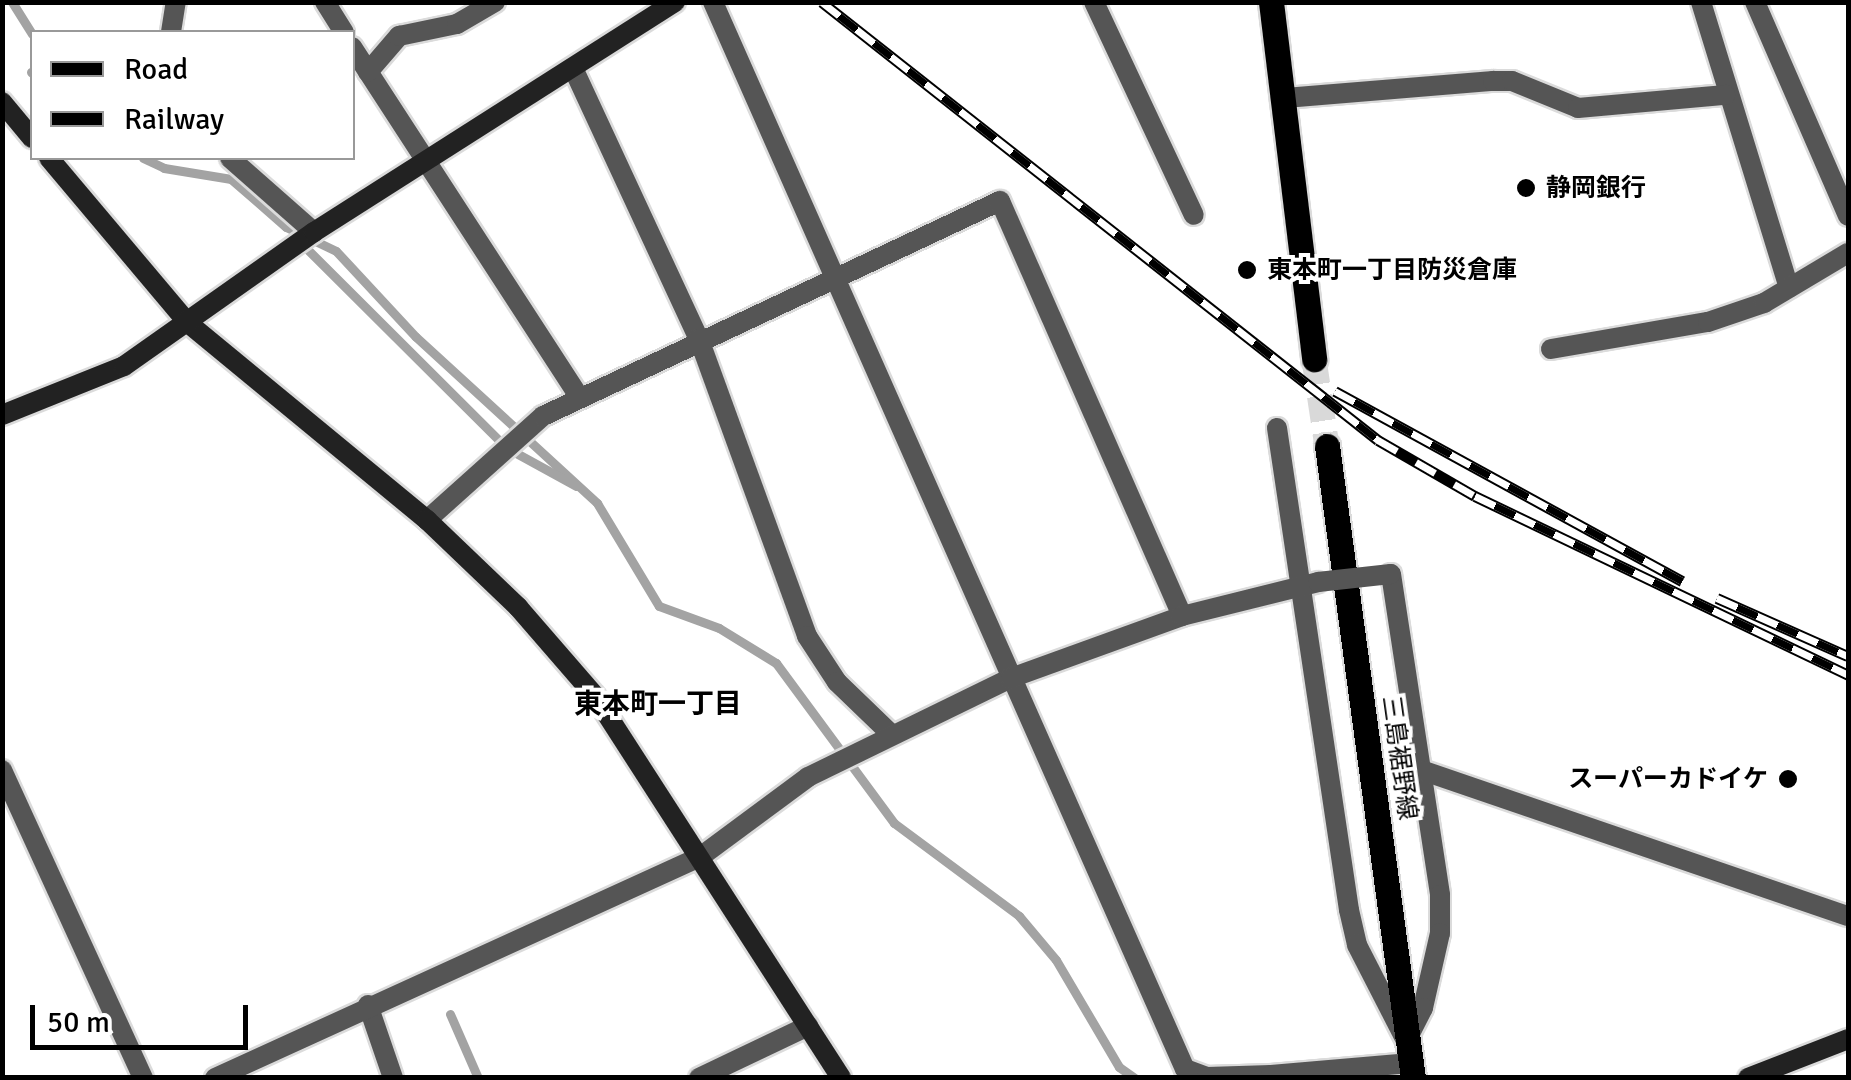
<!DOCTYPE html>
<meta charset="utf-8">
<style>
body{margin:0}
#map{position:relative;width:1851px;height:1080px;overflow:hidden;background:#fff;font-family:Signika,"Noto Sans JP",sans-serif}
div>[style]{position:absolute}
.stream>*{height:9px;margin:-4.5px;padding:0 4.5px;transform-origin:4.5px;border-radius:4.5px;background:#a3a3a3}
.primary-tunnel>*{height:25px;margin-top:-12.5px;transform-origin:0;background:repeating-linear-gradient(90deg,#d9d9d9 0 25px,transparent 0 37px)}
.roads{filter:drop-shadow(2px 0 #dbdbdb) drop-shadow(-2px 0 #dbdbdb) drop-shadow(0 2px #dbdbdb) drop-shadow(0 -2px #dbdbdb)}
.street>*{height:20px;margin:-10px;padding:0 10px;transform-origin:10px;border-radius:10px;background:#555}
.secondary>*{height:20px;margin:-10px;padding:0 10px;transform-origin:10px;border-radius:10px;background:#222}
.primary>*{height:25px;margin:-12.5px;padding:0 12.5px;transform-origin:12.5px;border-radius:12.5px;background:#000}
.rail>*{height:11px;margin-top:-5.5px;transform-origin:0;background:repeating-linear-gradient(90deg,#fff 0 22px,#000 0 44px);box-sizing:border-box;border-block:2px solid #000}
.street-bridge>*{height:20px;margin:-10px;padding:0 10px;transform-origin:10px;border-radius:10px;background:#555}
.dots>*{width:28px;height:28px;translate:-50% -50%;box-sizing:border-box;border:5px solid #fff;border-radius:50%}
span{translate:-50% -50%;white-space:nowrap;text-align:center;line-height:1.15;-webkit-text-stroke:8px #fff;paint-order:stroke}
.poi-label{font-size:25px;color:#000;font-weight:700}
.left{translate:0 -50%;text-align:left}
.right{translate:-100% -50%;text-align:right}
.street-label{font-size:25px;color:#000}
.neighbourhood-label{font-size:28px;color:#000;font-weight:700}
.frame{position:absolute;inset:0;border:5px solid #000;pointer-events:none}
.legend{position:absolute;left:30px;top:30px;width:325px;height:130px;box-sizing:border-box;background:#fff;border:2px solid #999;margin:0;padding:12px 18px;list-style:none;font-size:30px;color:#000}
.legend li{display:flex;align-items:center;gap:20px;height:50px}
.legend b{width:50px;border:2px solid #999}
.scale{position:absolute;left:30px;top:1005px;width:218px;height:45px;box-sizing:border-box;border:5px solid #000;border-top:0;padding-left:12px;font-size:30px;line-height:35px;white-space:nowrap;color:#000;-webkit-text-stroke:8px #fff;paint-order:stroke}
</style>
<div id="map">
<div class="stream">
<i style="left:12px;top:2px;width:38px;rotate:58deg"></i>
<i style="left:31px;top:72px;width:1px;rotate:45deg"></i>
<i style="left:143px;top:158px;width:23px;rotate:25deg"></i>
<i style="left:164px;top:168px;width:68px;rotate:9.3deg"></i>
<i style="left:231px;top:179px;width:73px;rotate:41.1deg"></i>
<i style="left:286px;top:227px;width:55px;rotate:25.6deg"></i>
<i style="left:336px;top:251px;width:117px;rotate:47.1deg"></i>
<i style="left:416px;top:337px;width:246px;rotate:42.5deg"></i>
<i style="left:597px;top:503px;width:120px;rotate:59deg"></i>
<i style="left:659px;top:606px;width:64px;rotate:20.1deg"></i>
<i style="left:719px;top:628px;width:67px;rotate:31.6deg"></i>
<i style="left:776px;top:663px;width:199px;rotate:53.6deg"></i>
<i style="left:894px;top:823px;width:156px;rotate:36.6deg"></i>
<i style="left:1019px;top:916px;width:57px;rotate:49.9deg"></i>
<i style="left:1056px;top:960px;width:124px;rotate:59.5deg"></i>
<i style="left:1119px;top:1067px;width:19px;rotate:35deg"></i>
<i style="left:301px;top:243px;width:291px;rotate:44.9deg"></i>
<i style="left:507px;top:448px;width:79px;rotate:28.8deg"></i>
<i style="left:450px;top:1014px;width:70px;rotate:66.4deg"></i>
</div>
<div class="primary-tunnel">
<i style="left:1314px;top:359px;width:88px;rotate:81.5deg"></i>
</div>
<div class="roads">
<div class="street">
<i style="left:325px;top:2px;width:36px;rotate:58deg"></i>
<i style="left:713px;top:2px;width:1167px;rotate:66.14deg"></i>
<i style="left:1185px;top:1069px;width:23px;rotate:20deg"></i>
<i style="left:1207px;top:1077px;width:64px;rotate:-1.8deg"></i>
<i style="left:1271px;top:1075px;width:140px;rotate:-4.9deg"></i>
<i style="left:1094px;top:2px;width:235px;rotate:64.9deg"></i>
<i style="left:1701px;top:2px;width:299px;rotate:72.9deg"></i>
<i style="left:1755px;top:2px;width:233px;rotate:66.5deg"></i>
<i style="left:171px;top:32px;width:30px;rotate:-81deg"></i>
<i style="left:352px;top:47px;width:416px;rotate:57deg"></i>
<i style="left:573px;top:68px;width:299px;rotate:65.1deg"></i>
<i style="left:699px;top:339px;width:316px;rotate:70deg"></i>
<i style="left:807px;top:636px;width:55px;rotate:56.9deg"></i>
<i style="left:837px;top:682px;width:76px;rotate:43.9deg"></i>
<i style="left:368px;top:72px;width:48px;rotate:-49.3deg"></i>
<i style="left:399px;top:36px;width:59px;rotate:-11.7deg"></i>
<i style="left:457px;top:24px;width:44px;rotate:-30.1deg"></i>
<i style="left:1285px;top:98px;width:209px;rotate:-4.7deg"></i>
<i style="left:1493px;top:81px;width:19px"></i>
<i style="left:1512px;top:81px;width:71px;rotate:22.2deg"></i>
<i style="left:1578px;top:108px;width:148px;rotate:-5.1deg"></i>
<i style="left:230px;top:158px;width:112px;rotate:41.4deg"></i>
<i style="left:1551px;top:349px;width:159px;rotate:-9.8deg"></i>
<i style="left:1708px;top:322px;width:59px;rotate:-18.7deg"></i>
<i style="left:1764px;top:303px;width:98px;rotate:-30.8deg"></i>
<i style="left:1277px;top:428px;width:487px;rotate:81.5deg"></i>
<i style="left:1349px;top:910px;width:36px;rotate:77deg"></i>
<i style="left:1357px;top:945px;width:106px;rotate:62.9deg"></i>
<i style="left:427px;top:520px;width:156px;rotate:-41.9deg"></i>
<i style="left:543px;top:416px;width:505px;rotate:-25.2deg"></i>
<i style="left:1000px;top:201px;width:453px;rotate:66.3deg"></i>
<i style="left:1391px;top:574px;width:325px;rotate:81.3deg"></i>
<i style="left:1440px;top:895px;width:38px;rotate:90deg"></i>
<i style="left:1440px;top:933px;width:77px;rotate:102.8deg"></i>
<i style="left:1423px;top:1008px;width:37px;rotate:117deg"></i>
<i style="left:2px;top:770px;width:339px;rotate:65.4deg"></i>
<i style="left:1424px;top:771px;width:448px;rotate:18.9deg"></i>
<i style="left:368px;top:1005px;width:77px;rotate:71.1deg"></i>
<i style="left:215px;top:1078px;width:533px;rotate:-24.5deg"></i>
<i style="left:700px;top:857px;width:134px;rotate:-36.5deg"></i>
<i style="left:808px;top:777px;width:226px;rotate:-26deg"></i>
<i style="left:1011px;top:678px;width:182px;rotate:-19.9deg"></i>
<i style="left:1182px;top:616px;width:140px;rotate:-14deg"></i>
<i style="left:699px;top:1078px;width:121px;rotate:-25.5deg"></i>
</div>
<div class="secondary">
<i style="left:2px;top:102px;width:47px;rotate:50.2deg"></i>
<i style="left:49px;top:158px;width:216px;rotate:49.9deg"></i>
<i style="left:188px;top:323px;width:310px;rotate:39.5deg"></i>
<i style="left:427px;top:520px;width:126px;rotate:43.7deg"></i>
<i style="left:518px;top:607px;width:118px;rotate:49.1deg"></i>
<i style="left:595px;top:696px;width:454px;rotate:57.2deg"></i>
<i style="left:2px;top:415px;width:131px;rotate:-21.9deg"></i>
<i style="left:124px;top:366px;width:232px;rotate:-35.2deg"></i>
<i style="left:314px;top:232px;width:428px;rotate:-32.5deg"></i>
<i style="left:1748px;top:1078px;width:107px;rotate:-21.3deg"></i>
</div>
<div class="primary">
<i style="left:1271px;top:2px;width:360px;rotate:83.1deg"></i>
<i style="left:1327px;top:446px;width:638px;rotate:82.25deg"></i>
</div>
</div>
<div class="rail">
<i style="left:822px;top:2px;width:708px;rotate:38.23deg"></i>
<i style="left:1378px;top:440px;width:112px;rotate:30deg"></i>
<i style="left:1475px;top:496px;width:414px;rotate:25.6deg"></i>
<i style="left:1335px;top:391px;width:396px;rotate:28.7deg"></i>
<i style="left:1717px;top:598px;width:143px;rotate:23.9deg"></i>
</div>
<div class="street-bridge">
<i style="left:1318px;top:582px;width:73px;rotate:-6.3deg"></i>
</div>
<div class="dots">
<i style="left:1526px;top:188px;background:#000"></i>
<i style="left:1247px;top:270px;background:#000"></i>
<i style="left:1788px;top:779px;background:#000"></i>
</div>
<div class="poi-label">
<span class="left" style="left:1546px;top:188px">静岡銀行</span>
<span class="left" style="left:1267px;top:270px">東本町一丁目防災倉庫</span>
<span class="right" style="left:1768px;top:779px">スーパーカドイケ</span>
</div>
<div class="street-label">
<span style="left:1399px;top:758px;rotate:82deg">三島裾野線</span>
</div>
<div class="neighbourhood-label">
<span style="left:658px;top:704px">東本町一丁目</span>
</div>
<div class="frame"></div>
<ul class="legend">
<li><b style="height:12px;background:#000"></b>Road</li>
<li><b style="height:12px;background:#000"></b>Railway</li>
</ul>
<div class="scale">50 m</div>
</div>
